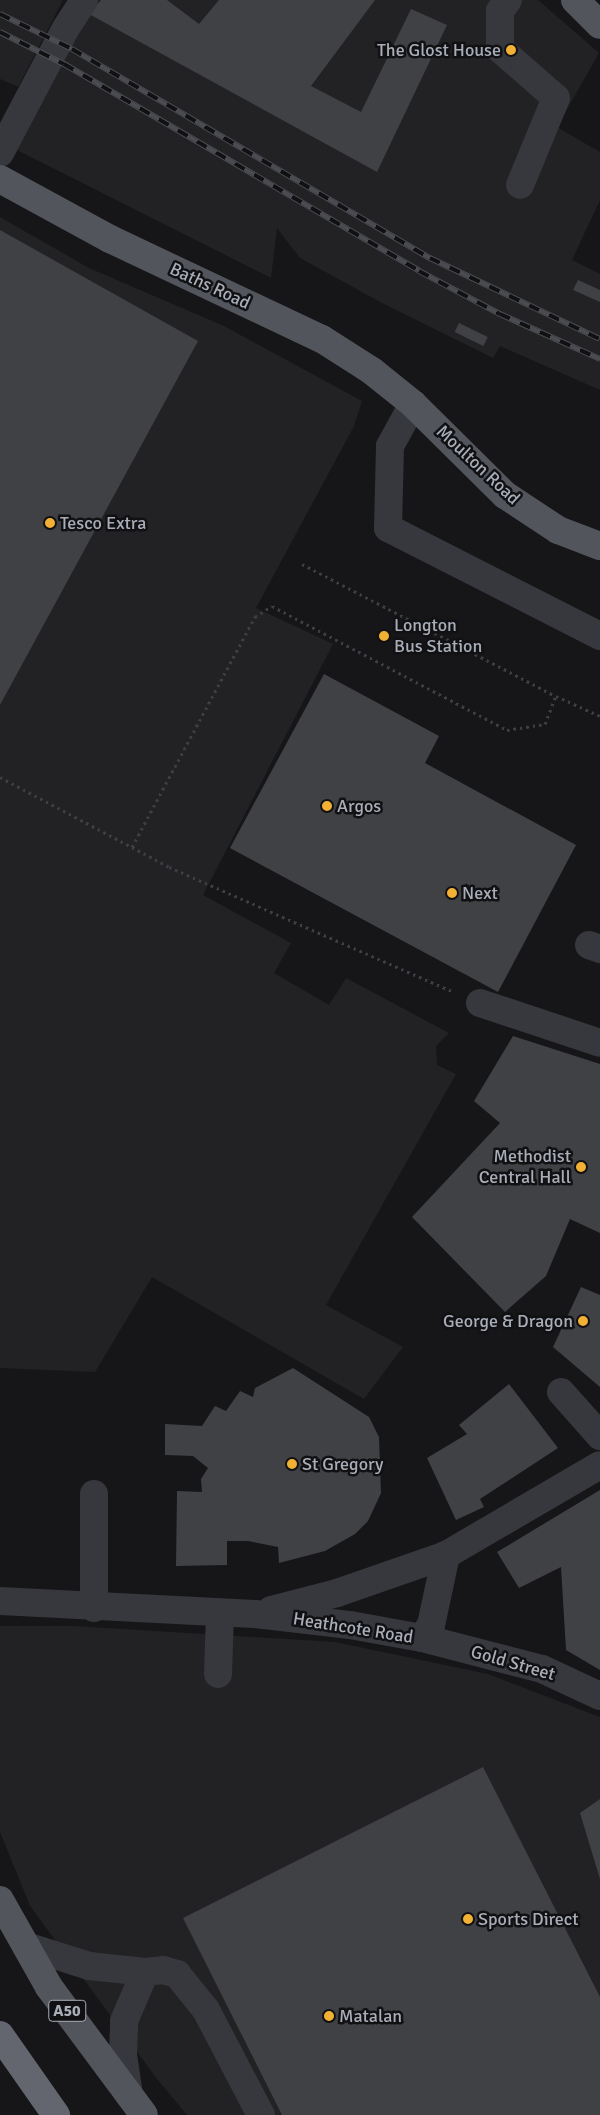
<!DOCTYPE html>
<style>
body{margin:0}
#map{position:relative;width:600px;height:2115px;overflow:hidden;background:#161618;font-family:Signika,sans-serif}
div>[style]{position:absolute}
.built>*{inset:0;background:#222225}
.building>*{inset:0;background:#404145;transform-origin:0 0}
.path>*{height:3px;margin-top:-1.5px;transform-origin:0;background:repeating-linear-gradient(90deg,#3d3f44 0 2.5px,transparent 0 6.5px)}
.minor>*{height:28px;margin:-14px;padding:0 14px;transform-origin:14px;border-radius:14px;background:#37383d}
.major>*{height:28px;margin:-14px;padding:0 14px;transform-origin:14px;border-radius:14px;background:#53555c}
.highway>*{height:28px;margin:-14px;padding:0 14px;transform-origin:14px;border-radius:14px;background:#63666e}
.rail>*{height:5.5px;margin-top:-2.75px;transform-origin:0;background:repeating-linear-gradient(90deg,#111113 0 11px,#4a4c52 0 22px);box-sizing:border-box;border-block:1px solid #4a4c52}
.dots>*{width:14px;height:14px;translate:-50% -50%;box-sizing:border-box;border:2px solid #111113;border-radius:50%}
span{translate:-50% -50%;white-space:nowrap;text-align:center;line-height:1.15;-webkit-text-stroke:5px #111113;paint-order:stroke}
.shield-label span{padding:1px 4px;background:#111113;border:1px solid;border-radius:4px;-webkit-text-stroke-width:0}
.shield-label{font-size:16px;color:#a8adb8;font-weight:700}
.poi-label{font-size:18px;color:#a8adb8}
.right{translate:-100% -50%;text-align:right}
.left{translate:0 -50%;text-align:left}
.street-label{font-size:18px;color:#a8adb8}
</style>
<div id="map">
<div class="built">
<i style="clip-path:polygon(0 0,63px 0,18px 87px,0 79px)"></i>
<i style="clip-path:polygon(77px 0,538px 0,599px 53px,557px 127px,600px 152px,600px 200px,572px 260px,600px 274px,600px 390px,500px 346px,493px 358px,382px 303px,300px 258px,277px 228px,271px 278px,17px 150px,89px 14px)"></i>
<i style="clip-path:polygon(0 217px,89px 268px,224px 326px,362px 401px,354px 426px,256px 608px,333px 644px,203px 895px,291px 943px,274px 973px,329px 1005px,346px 978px,449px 1033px,436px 1046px,437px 1065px,456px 1074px,326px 1305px,403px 1347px,364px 1399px,152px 1277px,95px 1372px,0 1368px)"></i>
<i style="clip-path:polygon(0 1626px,74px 1626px,335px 1642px,488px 1674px,600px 1717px,600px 2115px,187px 2115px,157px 2079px,30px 1906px,0 1832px)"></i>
</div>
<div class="building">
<i style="clip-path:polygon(101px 0,167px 0,199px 24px,219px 0,375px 0,311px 86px,361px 112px,411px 9px,447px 25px,377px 172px,89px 14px)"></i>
<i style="clip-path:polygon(0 230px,198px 341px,0 705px)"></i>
<i style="clip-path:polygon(578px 280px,600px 290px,600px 302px,573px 290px)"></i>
<i style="left:459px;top:323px;width:32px;height:10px;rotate:26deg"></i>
<i style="clip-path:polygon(324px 674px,439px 736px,425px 763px,576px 845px,498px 992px,230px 848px)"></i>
<i style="clip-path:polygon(513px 1036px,600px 1064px,600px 1233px,570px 1219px,546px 1276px,505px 1312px,412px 1217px,500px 1123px,474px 1101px)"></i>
<i style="clip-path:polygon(581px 1287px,600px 1295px,600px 1387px,553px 1347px)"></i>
<i style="clip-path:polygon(293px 1368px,369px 1417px,379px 1437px,381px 1493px,368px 1521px,355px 1534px,325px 1551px,279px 1563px,278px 1547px,248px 1541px,227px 1541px,227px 1565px,176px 1566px,177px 1491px,202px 1492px,201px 1479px,208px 1468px,193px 1456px,165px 1455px,165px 1424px,202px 1426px,215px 1406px,226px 1411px,240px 1391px,253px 1397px,255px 1388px)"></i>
<i style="clip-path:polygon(509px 1384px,558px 1448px,480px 1499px,484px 1507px,456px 1520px,427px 1458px,467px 1434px,459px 1425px)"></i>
<i style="clip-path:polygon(600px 1490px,600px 1670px,566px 1650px,561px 1567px,519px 1588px,497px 1552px)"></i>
<i style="clip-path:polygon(483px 1767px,600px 1997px,600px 2115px,282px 2115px,183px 1918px)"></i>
<i style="clip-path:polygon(600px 1799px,600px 1879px,580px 1813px)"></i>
</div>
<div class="path">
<i style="left:302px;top:564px;width:286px;rotate:27.5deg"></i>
<i style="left:0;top:777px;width:191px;rotate:28deg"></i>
<i style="left:169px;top:867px;width:309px;rotate:23.7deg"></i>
<i style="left:132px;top:847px;width:261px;rotate:-61.9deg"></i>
<i style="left:255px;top:617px;width:20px;rotate:-33deg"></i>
<i style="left:272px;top:606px;width:266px;rotate:27.8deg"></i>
<i style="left:507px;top:730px;width:38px;rotate:-9deg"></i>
<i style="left:545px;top:724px;width:30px;rotate:-69deg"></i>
<i style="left:556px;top:696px;width:48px;rotate:24.4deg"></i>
</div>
<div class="minor">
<i style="left:508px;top:0;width:14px;rotate:126deg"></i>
<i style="left:500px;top:11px;width:38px;rotate:90deg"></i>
<i style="left:500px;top:49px;width:74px;rotate:41.2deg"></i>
<i style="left:556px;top:98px;width:94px;rotate:112.5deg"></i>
<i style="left:0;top:153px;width:141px;rotate:-62.2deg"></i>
<i style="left:66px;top:28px;width:33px;rotate:-57deg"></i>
<i style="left:413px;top:404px;width:48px;rotate:118.7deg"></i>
<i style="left:390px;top:446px;width:82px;rotate:91.4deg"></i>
<i style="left:388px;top:528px;width:238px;rotate:27deg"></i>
<i style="left:589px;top:945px;width:12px;rotate:20deg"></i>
<i style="left:480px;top:1003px;width:126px;rotate:18.4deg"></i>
<i style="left:561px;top:1392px;width:59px;rotate:48.4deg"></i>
<i style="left:94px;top:1494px;width:114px;rotate:90deg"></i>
<i style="left:0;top:1601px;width:255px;rotate:2.9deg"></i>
<i style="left:255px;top:1614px;width:96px;rotate:6.6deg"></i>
<i style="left:350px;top:1625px;width:73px;rotate:10.2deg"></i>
<i style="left:422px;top:1638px;width:124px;rotate:14.5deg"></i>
<i style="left:542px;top:1669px;width:64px;rotate:25deg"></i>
<i style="left:271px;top:1610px;width:68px;rotate:-14.4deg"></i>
<i style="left:337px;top:1593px;width:115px;rotate:-19.2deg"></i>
<i style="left:446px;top:1555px;width:178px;rotate:-30.3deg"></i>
<i style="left:422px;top:1638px;width:16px;rotate:-55deg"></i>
<i style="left:431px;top:1625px;width:72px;rotate:-77.9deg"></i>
<i style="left:218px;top:1674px;width:60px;rotate:-88.1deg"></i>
<i style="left:26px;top:1946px;width:66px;rotate:17.6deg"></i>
<i style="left:89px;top:1966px;width:56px;rotate:6.1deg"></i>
<i style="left:145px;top:1972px;width:18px;rotate:-6deg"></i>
<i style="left:163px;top:1970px;width:15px;rotate:16deg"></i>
<i style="left:177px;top:1974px;width:46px;rotate:51.1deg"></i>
<i style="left:206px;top:2010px;width:119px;rotate:62.4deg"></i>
<i style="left:129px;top:2095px;width:40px;rotate:-98.5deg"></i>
<i style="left:123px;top:2055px;width:34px;rotate:-88deg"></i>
<i style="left:124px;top:2021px;width:53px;rotate:-66.8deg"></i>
</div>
<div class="major">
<i style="left:575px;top:0;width:35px;rotate:45deg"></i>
<i style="left:0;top:179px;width:125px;rotate:28.6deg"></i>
<i style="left:110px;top:239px;width:234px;rotate:25.3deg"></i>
<i style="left:322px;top:339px;width:59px;rotate:32.6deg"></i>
<i style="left:372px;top:371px;width:53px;rotate:38.8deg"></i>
<i style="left:413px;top:404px;width:129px;rotate:44.7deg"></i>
<i style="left:505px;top:495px;width:64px;rotate:33.4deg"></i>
<i style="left:558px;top:530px;width:45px;rotate:20.9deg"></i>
<i style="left:0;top:1900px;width:100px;rotate:60.6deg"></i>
<i style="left:49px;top:1987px;width:159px;rotate:53.4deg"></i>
</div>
<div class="highway">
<i style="left:0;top:2035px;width:98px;rotate:55deg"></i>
</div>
<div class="rail">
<i style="left:0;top:14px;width:80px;rotate:25.9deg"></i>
<i style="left:72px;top:49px;width:415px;rotate:30.3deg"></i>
<i style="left:430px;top:258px;width:188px;rotate:25.5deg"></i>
<i style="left:0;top:32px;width:72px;rotate:26.6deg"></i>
<i style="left:64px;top:64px;width:411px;rotate:30.2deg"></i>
<i style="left:419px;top:271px;width:92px;rotate:28deg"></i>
<i style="left:500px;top:314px;width:110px;rotate:24.2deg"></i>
</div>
<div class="dots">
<i style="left:511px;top:50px;background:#f2b134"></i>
<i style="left:50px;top:523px;background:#f2b134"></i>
<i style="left:384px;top:636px;background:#f2b134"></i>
<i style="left:327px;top:806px;background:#f2b134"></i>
<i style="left:452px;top:893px;background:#f2b134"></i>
<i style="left:581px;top:1167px;background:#f2b134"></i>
<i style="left:583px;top:1321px;background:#f2b134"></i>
<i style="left:292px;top:1464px;background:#f2b134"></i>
<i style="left:468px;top:1919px;background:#f2b134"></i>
<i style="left:329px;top:2016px;background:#f2b134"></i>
</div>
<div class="shield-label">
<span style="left:67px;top:2011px">A50</span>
</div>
<div class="poi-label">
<span class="right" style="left:501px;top:50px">The Glost House</span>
<span class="left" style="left:60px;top:523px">Tesco Extra</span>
<span class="left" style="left:394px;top:636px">Longton<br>Bus Station</span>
<span class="left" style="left:337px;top:806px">Argos</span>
<span class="left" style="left:462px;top:893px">Next</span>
<span class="right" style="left:571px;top:1167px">Methodist<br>Central Hall</span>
<span class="right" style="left:573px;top:1321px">George &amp; Dragon</span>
<span class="left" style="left:302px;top:1464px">St Gregory</span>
<span class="left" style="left:478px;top:1919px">Sports Direct</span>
<span class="left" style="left:339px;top:2016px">Matalan</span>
</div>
<div class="street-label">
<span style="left:210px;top:286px;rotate:25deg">Baths Road</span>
<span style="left:478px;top:465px;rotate:43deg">Moulton Road</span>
<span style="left:353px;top:1628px;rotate:9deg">Heathcote Road</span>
<span style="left:513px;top:1663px;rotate:16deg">Gold Street</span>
</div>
</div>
